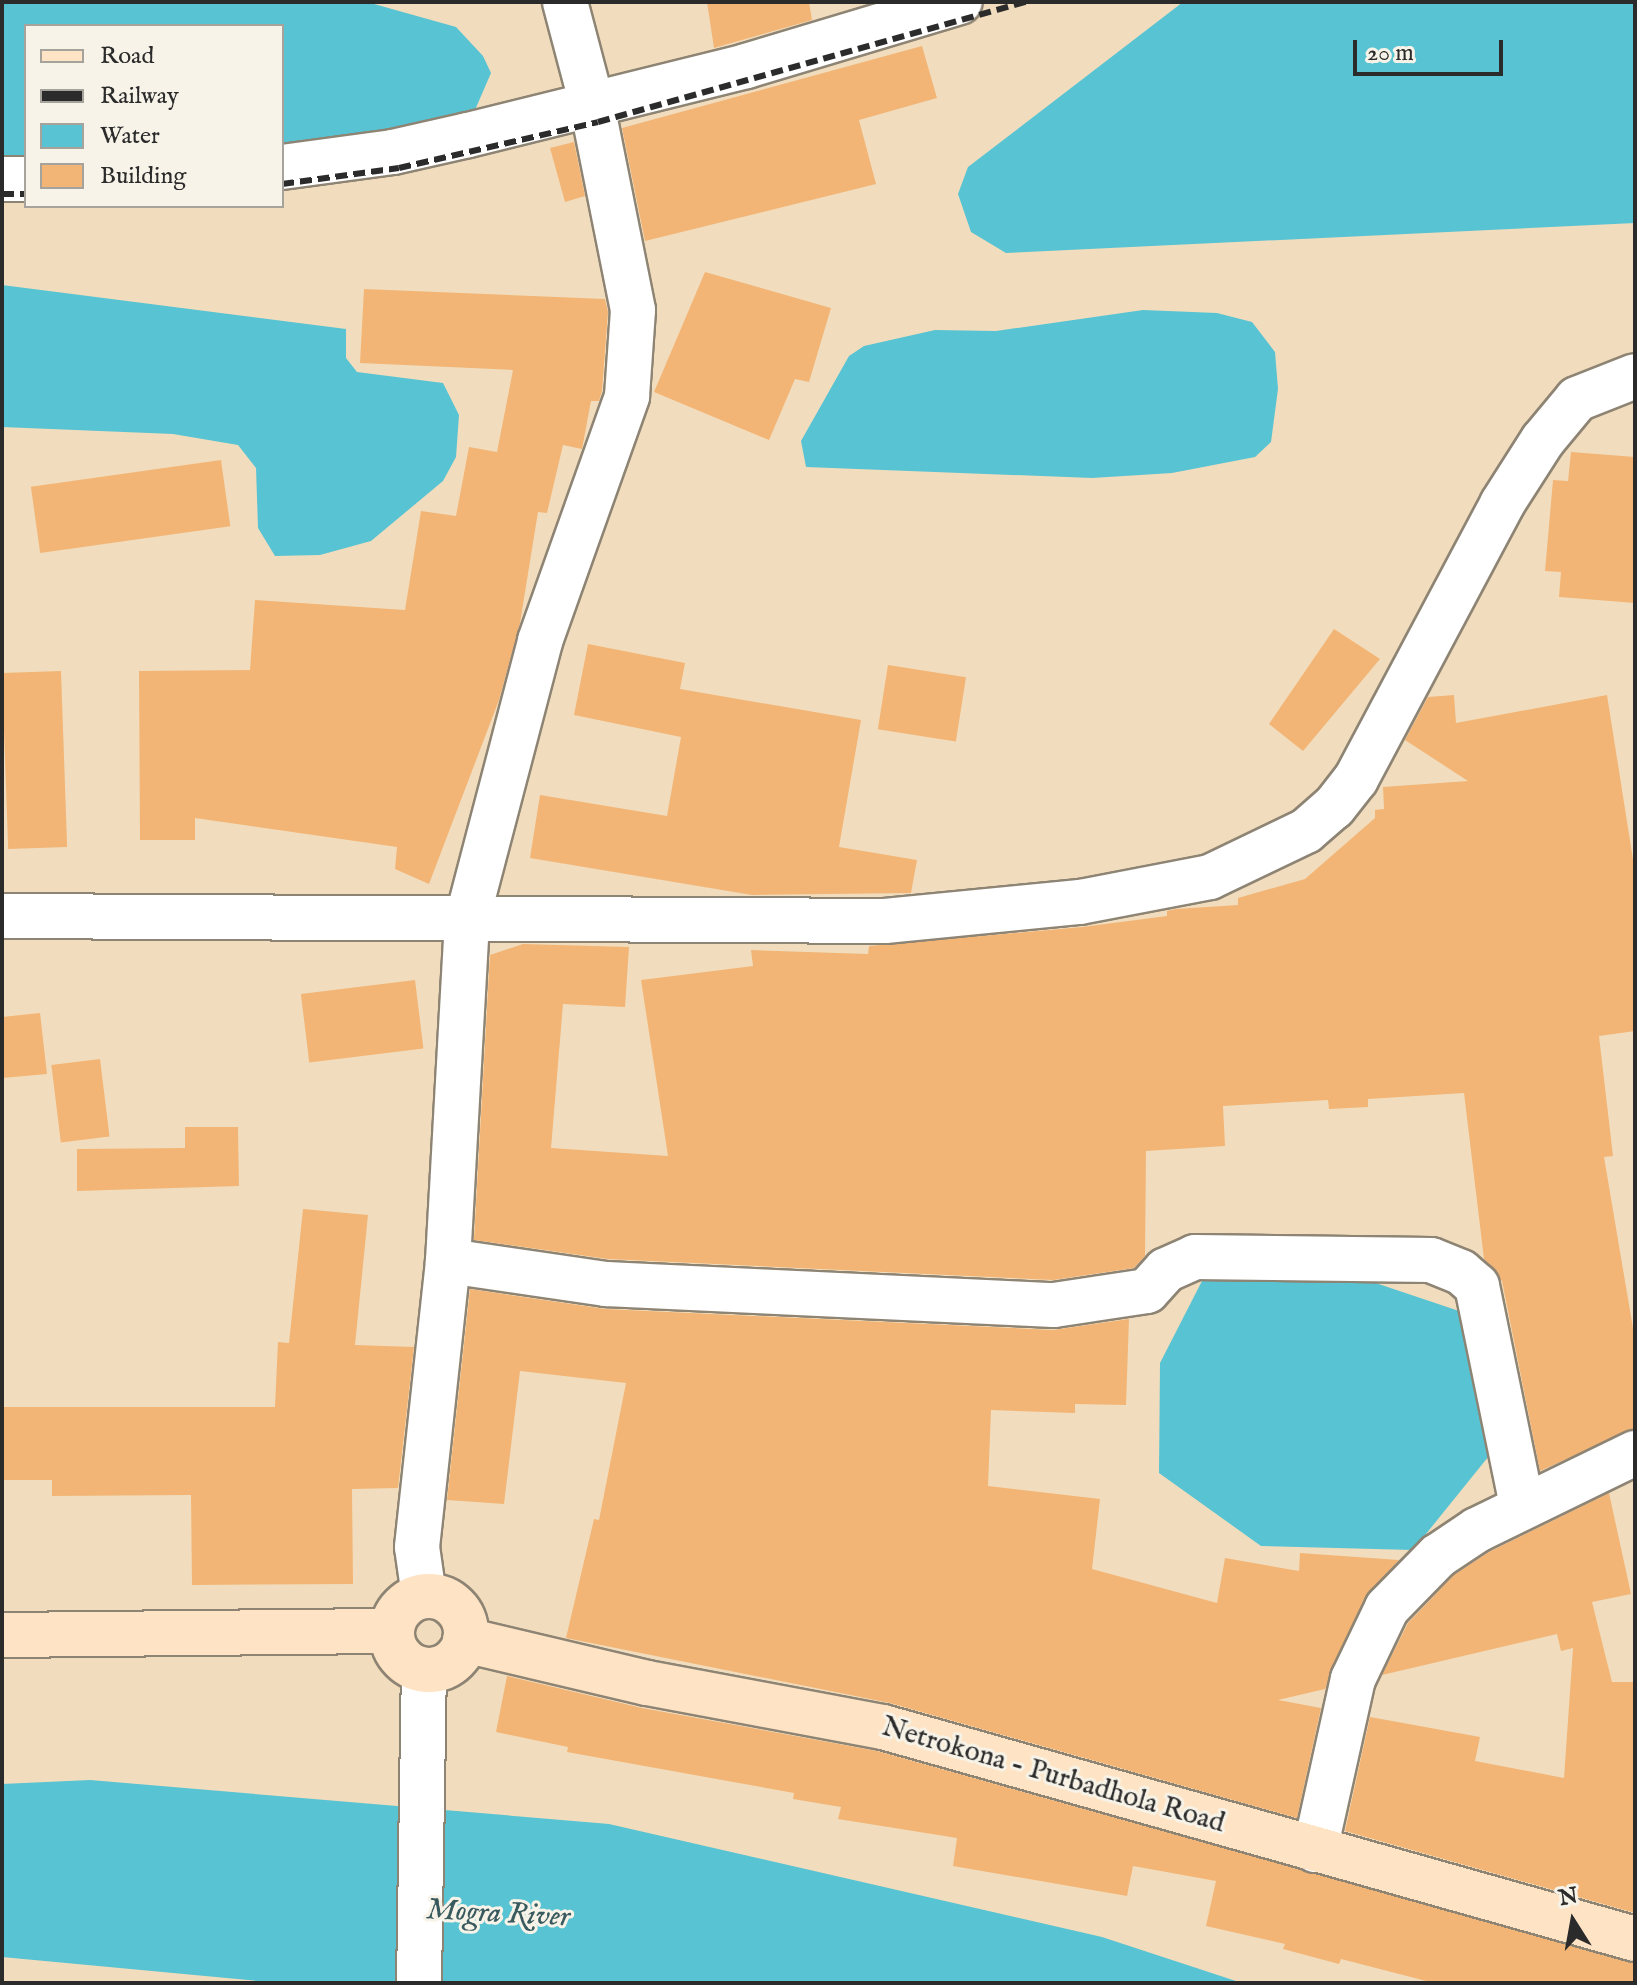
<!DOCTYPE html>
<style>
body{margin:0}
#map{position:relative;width:1637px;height:1985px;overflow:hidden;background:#f1ddbd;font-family:"IM FELL English",serif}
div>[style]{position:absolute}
.water>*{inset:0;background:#58c3d2}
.building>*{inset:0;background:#f2b576;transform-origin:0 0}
.roads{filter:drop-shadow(2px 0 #8e8474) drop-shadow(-2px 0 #8e8474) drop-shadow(0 2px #8e8474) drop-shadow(0 -2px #8e8474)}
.minor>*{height:44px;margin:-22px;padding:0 22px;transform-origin:22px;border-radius:22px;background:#fff}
.tertiary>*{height:44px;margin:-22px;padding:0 22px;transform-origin:22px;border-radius:22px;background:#fff}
.secondary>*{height:44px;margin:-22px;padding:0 22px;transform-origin:22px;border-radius:22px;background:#fee4c5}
.secondary>.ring{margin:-22px;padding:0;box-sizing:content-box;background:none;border:44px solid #fee4c5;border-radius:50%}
.rail>*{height:6px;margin-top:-3px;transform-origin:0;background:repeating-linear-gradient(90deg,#2b2b2b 0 12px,transparent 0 18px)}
span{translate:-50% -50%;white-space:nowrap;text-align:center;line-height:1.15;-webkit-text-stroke:6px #f7f3e8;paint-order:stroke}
.street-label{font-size:28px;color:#2b2b2b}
.water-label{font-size:30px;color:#38595d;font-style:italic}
.frame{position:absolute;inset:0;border:4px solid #2b2b2b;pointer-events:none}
.legend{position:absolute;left:24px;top:24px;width:260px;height:184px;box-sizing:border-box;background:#f7f3e8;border:2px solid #a5a39c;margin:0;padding:10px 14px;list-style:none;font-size:24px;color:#2b2b2b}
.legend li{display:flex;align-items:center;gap:16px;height:40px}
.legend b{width:40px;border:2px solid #a5a39c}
.north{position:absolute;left:1533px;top:1881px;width:80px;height:80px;-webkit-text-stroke:6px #f7f3e8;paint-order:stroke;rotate:349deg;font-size:22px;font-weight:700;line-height:32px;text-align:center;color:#2b2b2b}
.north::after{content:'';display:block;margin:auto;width:28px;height:36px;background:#2b2b2b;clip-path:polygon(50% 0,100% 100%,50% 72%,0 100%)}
.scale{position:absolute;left:1353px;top:40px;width:150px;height:36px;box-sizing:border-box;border:4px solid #2b2b2b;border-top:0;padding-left:10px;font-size:24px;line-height:28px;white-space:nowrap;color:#2b2b2b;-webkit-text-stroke:6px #f7f3e8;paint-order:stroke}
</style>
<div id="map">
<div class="water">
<i style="clip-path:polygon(367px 2px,456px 27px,483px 56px,491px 73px,475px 110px,395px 143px,282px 158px,282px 26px,26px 26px,26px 172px,2px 171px,2px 4px)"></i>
<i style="clip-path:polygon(1183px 2px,1635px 2px,1635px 223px,1006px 253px,971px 232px,958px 194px,968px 167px)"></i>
<i style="clip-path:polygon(2px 285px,346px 329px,346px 358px,357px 372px,443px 383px,459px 415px,456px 457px,443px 481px,371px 541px,320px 555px,275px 556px,258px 528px,256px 468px,238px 445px,173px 434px,2px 427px)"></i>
<i style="clip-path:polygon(1143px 310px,1217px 313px,1252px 322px,1275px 352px,1278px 389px,1271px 442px,1255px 457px,1172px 473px,1092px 478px,806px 467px,801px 441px,849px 356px,864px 346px,935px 330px,996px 331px)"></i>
<i style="clip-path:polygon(1319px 1264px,1465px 1313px,1497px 1446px,1413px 1550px,1261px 1546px,1159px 1473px,1160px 1363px,1202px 1281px)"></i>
<i style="clip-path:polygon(90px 1780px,609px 1824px,1102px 1937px,1242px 1983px,279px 1983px,2px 1957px,2px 1784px)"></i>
</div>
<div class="building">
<i style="clip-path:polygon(707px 2px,809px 2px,812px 20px,714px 48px)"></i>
<i style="clip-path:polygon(922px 46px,937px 98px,859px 120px,876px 184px,645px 241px,622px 128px)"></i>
<i style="clip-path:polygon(574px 142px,585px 196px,565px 202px,550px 148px)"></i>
<i style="clip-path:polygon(705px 272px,831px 308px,809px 382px,795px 379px,769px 440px,654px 392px)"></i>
<i style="clip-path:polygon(364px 289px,605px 299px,608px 312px,602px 391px,599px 401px,591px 401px,582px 449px,563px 445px,547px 513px,538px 512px,520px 623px,499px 700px,429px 884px,395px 869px,397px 847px,195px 818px,195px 840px,140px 840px,139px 671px,250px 670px,255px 600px,405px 610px,421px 511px,456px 516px,469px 447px,497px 452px,513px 370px,360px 363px)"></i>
<i style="clip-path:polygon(1571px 452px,1635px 457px,1635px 603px,1559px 597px,1561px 572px,1545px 571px,1553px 480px,1568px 481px)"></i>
<i style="left:221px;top:460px;width:67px;height:192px;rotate:82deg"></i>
<i style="clip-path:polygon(1334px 629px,1380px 659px,1303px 751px,1269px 724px)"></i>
<i style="clip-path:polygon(588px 644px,685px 663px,680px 689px,861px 720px,839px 847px,917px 860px,911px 893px,752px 895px,530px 858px,540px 795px,667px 816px,681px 737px,574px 715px)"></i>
<i style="left:888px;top:665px;width:79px;height:65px;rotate:9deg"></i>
<i style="left:61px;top:671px;width:176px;height:59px;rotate:88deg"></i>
<i style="clip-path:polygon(1454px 695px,1456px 723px,1607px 695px,1635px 872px,1635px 1031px,1599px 1036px,1613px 1156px,1604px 1157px,1635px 1340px,1635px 1428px,1540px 1471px,1502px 1281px,1484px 1259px,1464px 1093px,1368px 1099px,1368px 1107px,1329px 1109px,1328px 1100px,1223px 1106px,1225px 1146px,1146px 1151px,1145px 1256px,1134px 1268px,1053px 1280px,608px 1259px,474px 1240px,490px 955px,523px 944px,629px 947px,625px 1007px,563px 1004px,551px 1148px,668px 1156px,641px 980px,753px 966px,751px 950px,868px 954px,869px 946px,1082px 927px,1167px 916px,1167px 911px,1176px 909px,1238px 905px,1238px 898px,1305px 879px,1375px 818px,1375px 810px,1384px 809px,1383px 787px,1468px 781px,1405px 740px,1428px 697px)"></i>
<i style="left:415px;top:980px;width:69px;height:115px;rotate:83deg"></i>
<i style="clip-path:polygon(40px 1013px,47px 1074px,2px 1078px,2px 1017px)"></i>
<i style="left:100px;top:1059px;width:78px;height:49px;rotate:83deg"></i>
<i style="clip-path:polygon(185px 1127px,238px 1127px,239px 1186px,77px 1191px,77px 1149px,185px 1148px)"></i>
<i style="clip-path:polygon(303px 1209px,368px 1215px,355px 1345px,414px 1347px,398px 1488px,352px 1489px,353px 1584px,192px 1585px,191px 1495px,52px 1496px,52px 1480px,2px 1480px,2px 1407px,275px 1407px,278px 1342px,289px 1343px)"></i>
<i style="clip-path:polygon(470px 1289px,605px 1309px,1053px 1330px,1129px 1319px,1126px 1405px,1075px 1404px,1075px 1413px,991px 1410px,988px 1486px,1100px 1499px,1092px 1569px,1217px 1603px,1225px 1558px,1299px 1571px,1300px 1553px,1399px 1560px,1365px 1597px,1325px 1689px,1278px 1700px,1321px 1708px,1297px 1818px,890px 1703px,566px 1638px,594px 1519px,599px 1520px,626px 1383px,520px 1371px,504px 1504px,447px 1500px)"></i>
<i style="clip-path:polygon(1609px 1493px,1631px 1594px,1592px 1602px,1612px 1682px,1635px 1682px,1635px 1913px,1345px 1831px,1370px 1717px,1480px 1737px,1475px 1761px,1564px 1778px,1573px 1648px,1561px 1651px,1557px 1634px,1382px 1675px,1408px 1623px,1454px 1575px,1489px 1552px)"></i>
<i style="clip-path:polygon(507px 1676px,642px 1708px,877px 1751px,1635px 1963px,1635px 1983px,1434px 1983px,1341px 1959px,1339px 1964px,1283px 1949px,1285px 1944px,1206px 1926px,1216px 1881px,1133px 1866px,1127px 1896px,953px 1866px,957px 1838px,838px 1819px,841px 1807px,793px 1799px,794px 1793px,567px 1752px,568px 1747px,496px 1732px)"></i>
</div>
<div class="roads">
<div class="minor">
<i style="left:565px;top:2px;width:106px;rotate:75.2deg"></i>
<i style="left:282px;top:167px;width:112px;rotate:-7.7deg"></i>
<i style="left:393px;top:152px;width:77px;rotate:-12.8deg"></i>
<i style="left:468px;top:135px;width:286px;rotate:-13.9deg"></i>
<i style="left:746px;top:66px;width:223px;rotate:-16.7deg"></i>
<i style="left:2px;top:179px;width:24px"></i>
<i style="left:448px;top:1261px;width:160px;rotate:8.3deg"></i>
<i style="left:606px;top:1284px;width:448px;rotate:2.7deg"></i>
<i style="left:1054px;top:1305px;width:94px;rotate:-8.6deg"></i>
<i style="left:1147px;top:1291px;width:28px;rotate:-48deg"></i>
<i style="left:1166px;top:1270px;width:32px;rotate:-24deg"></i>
<i style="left:1195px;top:1257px;width:236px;rotate:0.7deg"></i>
<i style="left:1431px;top:1260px;width:32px;rotate:22deg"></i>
<i style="left:1461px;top:1272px;width:21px;rotate:41deg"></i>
<i style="left:1477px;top:1286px;width:225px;rotate:78.4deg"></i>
</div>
<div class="tertiary">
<i style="left:2px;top:916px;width:883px;rotate:0.32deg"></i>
<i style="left:885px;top:921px;width:196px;rotate:-5.6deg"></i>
<i style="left:1080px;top:902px;width:132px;rotate:-10.9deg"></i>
<i style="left:1210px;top:877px;width:106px;rotate:-25.6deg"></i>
<i style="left:1306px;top:831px;width:37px;rotate:-41deg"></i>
<i style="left:1334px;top:807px;width:36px;rotate:-52deg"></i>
<i style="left:1356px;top:779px;width:311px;rotate:-62deg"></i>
<i style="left:1502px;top:504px;width:76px;rotate:-57.4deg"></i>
<i style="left:1543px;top:440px;width:53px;rotate:-50.3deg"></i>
<i style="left:1577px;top:399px;width:62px;rotate:-21.6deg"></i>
<i style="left:424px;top:1596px;width:49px;rotate:-98.1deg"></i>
<i style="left:417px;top:1547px;width:288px;rotate:-83.8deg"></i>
<i style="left:448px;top:1261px;width:342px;rotate:-86.8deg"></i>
<i style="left:467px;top:920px;width:288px;rotate:-75.3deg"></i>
<i style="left:540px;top:641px;width:260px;rotate:-70.4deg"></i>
<i style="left:627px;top:396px;width:86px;rotate:-86deg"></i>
<i style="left:633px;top:310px;width:210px;rotate:-101.3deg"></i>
<i style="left:1315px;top:1850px;width:175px;rotate:-77.5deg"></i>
<i style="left:1353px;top:1679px;width:79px;rotate:-64.4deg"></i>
<i style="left:1387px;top:1608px;width:73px;rotate:-45.6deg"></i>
<i style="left:1438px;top:1556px;width:47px;rotate:-33.7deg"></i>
<i style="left:1477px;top:1530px;width:176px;rotate:-26deg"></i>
<i style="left:419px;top:1983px;width:313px;rotate:-89.1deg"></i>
</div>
<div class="secondary">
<i class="ring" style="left:392px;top:1596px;width:30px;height:30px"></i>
<i style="left:2px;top:1635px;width:389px;rotate:-0.6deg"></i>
<i style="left:465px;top:1640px;width:187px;rotate:13.3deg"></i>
<i style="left:647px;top:1683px;width:240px;rotate:10.6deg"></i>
<i style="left:883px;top:1727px;width:781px;rotate:15.74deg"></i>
</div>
</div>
<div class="rail">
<i style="left:282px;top:184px;width:118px;rotate:-7.8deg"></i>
<i style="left:399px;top:168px;width:204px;rotate:-13deg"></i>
<i style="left:598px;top:122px;width:444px;rotate:-15.7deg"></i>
<i style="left:2px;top:194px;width:24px"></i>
</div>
<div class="street-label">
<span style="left:1053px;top:1776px;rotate:16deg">Netrokona - Purbadhola Road</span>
</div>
<div class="water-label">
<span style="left:498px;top:1914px;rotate:3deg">Mogra River</span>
</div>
<div class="frame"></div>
<ul class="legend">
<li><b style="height:10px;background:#fee4c5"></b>Road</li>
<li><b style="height:10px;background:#2b2b2b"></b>Railway</li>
<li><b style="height:22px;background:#58c3d2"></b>Water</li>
<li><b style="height:22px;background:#f2b576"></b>Building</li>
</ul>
<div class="north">N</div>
<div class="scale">20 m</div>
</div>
